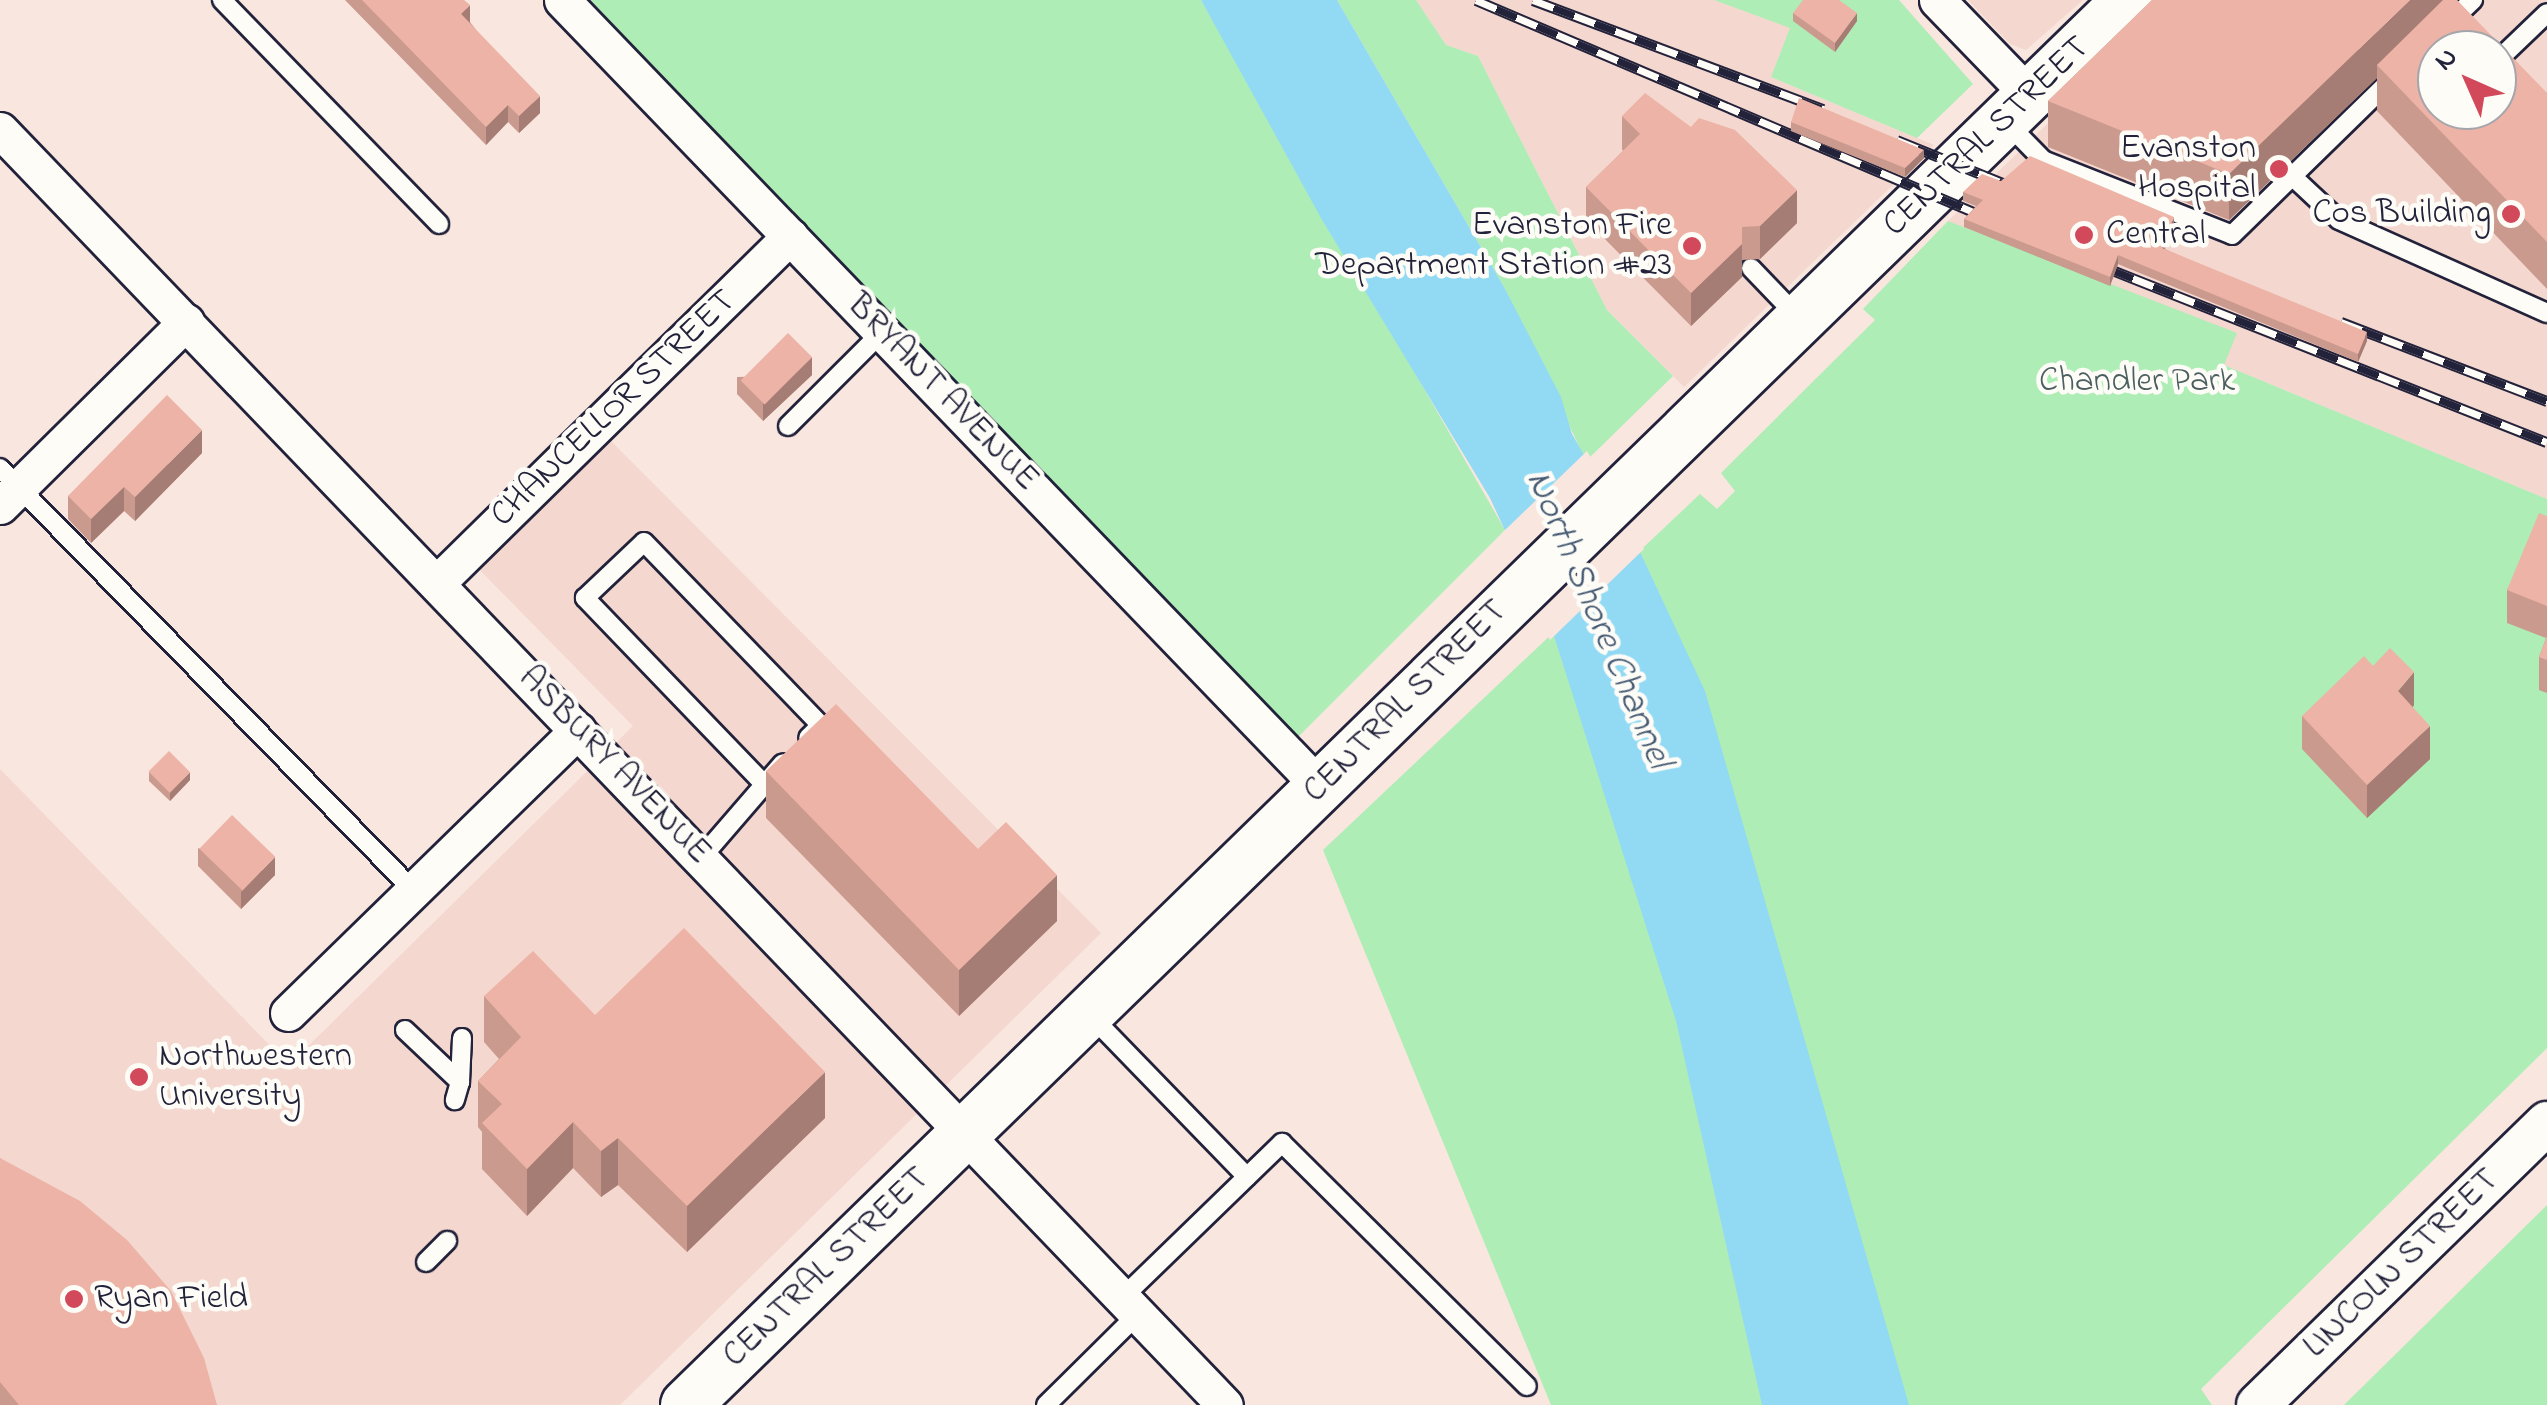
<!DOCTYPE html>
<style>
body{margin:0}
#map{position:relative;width:2547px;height:1405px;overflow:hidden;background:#f8e6df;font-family:"Indie Flower",sans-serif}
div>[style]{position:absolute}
.built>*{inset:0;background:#f4d7ce}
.green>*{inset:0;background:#aeedb5}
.water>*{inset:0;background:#92daf4}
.pier>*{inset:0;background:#f8e6df}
.roads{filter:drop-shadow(2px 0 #22223b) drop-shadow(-2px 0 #22223b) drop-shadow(0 2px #22223b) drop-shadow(0 -2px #22223b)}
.service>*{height:18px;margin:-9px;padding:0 9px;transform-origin:9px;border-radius:9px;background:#fdfcf7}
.minor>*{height:35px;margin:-17.5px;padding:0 17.5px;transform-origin:17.5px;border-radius:17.5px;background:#fdfcf7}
.tertiary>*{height:42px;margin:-21px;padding:0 21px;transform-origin:21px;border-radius:21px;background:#fdfcf7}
.secondary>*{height:50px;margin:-25px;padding:0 25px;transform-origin:25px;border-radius:25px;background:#fdfcf7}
.rail>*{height:11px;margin-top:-5.5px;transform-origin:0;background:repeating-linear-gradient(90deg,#fdfcf7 0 22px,#22223b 0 44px);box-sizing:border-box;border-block:2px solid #22223b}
.wall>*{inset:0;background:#cb9a8f}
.shaded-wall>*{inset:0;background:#a57d74}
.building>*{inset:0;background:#ecb3a6;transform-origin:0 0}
.dots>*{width:28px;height:28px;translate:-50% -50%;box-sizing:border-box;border:5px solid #fdfcf7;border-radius:50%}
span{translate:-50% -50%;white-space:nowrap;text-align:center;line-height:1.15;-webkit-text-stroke:9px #fdfcf7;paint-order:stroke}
.street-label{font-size:35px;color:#22223b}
.poi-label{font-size:35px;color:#22223b}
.right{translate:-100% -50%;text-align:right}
.left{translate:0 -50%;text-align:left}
.park-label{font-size:35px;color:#4c5f60}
.water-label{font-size:38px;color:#445972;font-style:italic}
.north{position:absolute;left:2417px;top:30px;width:100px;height:100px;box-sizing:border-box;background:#fdfcf7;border:2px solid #a5a5ac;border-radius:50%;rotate:315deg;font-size:28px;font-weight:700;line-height:40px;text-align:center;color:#22223b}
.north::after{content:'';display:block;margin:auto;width:35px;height:45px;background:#d1495b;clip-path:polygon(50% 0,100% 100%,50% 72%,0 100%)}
</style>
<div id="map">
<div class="built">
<i style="clip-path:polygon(1416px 0,1714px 0,1791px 28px,1771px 77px,1934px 145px,1684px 387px,1607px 310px,1478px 56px,1446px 45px)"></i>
<i style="clip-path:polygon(1968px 0,2083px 0,2026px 50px,2010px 44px)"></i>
<i style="clip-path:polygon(evenodd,2174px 0,2547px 0,2547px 499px,2164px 340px,1948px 221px,2174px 0,2437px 50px,2497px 50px,2497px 110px,2437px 110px,2437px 50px)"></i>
<i style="clip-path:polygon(602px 432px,1101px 933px,620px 1405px,0 1405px,0 769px,289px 1065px,633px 726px,471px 561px)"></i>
</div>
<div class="green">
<i style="clip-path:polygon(590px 0,1201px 0,1505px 530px,1298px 737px)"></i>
<i style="clip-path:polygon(1337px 0,1416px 0,1446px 45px,1478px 56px,1607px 310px,1673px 376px,1586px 461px,1504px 287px)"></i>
<i style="clip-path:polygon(1714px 0,1899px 0,1973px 84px,1917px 138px,1771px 77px,1790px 28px)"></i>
<i style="clip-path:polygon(1948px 221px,2237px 333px,2224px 365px,2547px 499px,2547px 1048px,2201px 1389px,2212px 1405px,1551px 1405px,1323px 850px,1700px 494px,1717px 509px,1735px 491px,1721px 473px,1875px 320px,1863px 309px)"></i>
<i style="clip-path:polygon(2547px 1205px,2547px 1405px,2344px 1405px)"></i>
</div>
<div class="water">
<i style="clip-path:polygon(1201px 0,1337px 0,1504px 287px,1561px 397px,1572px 434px,1640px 552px,1705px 691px,1909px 1405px,1762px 1405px,1676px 1021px,1554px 636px,1490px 498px,1321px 218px)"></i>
</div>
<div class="pier">
<i style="clip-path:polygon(1587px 451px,1644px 549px,1550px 640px,1501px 534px)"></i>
</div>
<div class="roads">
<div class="service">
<i style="left:222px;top:0;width:312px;rotate:45.9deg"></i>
<i style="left:2448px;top:24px;width:35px;rotate:-44deg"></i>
<i style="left:2505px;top:68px;width:11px;rotate:-139deg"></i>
<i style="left:2497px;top:61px;width:69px;rotate:-43.8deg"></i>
<i style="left:2005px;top:121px;width:54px;rotate:45.7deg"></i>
<i style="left:2043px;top:160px;width:203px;rotate:21.6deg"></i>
<i style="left:2232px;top:235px;width:226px;rotate:-44.3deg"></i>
<i style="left:2292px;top:176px;width:64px;rotate:43.1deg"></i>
<i style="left:2339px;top:220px;width:228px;rotate:24.1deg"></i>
<i style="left:1751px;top:268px;width:69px;rotate:46.2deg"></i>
<i style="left:788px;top:426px;width:133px;rotate:-45deg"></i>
<i style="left:0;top:468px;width:589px;rotate:45.62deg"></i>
<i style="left:763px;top:783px;width:257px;rotate:-133.9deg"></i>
<i style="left:585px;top:598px;width:81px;rotate:-43.5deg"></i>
<i style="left:644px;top:542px;width:255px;rotate:46deg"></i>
<i style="left:821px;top:725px;width:18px;rotate:135deg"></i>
<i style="left:701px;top:858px;width:125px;rotate:-49.2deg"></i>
<i style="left:1091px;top:1016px;width:224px;rotate:45.9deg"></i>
<i style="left:405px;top:1030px;width:76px;rotate:43.4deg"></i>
<i style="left:460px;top:1082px;width:19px;rotate:106deg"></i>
<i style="left:460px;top:1082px;width:44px;rotate:-87.4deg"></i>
<i style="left:426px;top:1262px;width:30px;rotate:-45deg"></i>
<i style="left:1122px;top:1298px;width:223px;rotate:-44.1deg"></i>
<i style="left:1282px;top:1143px;width:345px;rotate:44.8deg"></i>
<i style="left:1046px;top:1405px;width:129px;rotate:-44.7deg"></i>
</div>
<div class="minor">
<i style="left:562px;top:0;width:1093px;rotate:46.08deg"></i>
<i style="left:1937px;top:0;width:134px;rotate:45.9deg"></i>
<i style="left:0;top:130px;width:1768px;rotate:46.15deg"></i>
<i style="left:0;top:506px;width:262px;rotate:-44.7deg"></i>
<i style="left:437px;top:583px;width:495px;rotate:-44.5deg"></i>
<i style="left:288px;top:1013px;width:405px;rotate:-44.3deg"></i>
</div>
<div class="tertiary">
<i style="left:2258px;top:1405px;width:404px;rotate:-44.3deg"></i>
</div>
<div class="secondary">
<i style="left:686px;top:1405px;width:2013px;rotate:-44.26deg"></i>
</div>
</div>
<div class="rail">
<i style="left:1476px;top:0;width:564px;rotate:23.07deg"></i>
<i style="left:1533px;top:0;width:310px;rotate:20.6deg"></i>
<i style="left:1897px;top:140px;width:120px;rotate:22.1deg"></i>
<i style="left:2092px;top:262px;width:489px;rotate:21.6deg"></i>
<i style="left:2341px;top:322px;width:221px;rotate:21deg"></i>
</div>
<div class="wall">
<i style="clip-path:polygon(345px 0,464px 0,470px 22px,540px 113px,519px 133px,508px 122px,486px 145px)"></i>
<i style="clip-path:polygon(2152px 0,2547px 93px,2547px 289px,2377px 111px,2377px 78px,2229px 220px,2048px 147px,2048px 101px)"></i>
<i style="clip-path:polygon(1793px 13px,1857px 21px,1835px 52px,1793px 21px)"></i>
<i style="clip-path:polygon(1622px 116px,1797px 223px,1760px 259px,1742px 260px,1742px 277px,1691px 326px,1586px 220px,1586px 187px,1623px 151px,1622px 149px)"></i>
<i style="clip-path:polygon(1791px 122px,1924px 158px,1905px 177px,1791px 131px)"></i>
<i style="clip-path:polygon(2001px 181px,2174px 226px,2165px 249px,2367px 341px,2358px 362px,2118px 264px,2110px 286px,1964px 227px,1964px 219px,1976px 206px,1963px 201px,1963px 192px)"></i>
<i style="clip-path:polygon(812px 375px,763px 421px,737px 394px,737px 377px)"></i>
<i style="clip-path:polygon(202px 453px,135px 521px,124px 511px,91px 543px,68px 519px,68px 496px)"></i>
<i style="clip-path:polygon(2547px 516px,2547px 693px,2539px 690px,2539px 657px,2546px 638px,2507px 623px,2507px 590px)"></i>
<i style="clip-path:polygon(2373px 666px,2414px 705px,2413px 707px,2430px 759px,2367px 818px,2302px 749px,2302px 716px)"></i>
<i style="clip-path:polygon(766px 771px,978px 849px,1057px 921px,959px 1016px,766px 818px)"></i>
<i style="clip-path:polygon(149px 772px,190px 780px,170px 801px,149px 781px)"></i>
<i style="clip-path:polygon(198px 848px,275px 875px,241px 909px,198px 866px)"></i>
<i style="clip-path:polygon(484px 996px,595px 1015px,825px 1118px,687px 1252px,618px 1185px,601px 1197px,573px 1168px,527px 1216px,482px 1169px,482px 1132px,478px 1127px,478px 1081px,499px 1059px,484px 1042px)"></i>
<i style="clip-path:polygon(0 1158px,217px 1405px,0 1405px)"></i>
</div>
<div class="shaded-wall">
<i style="clip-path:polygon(2410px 0,2458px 0,2377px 65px,2377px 78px,2229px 220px,2229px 174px)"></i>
<i style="clip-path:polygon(470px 5px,470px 23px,461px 14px)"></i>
<i style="clip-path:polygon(1857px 13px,1857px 21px,1835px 52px,1835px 43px)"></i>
<i style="clip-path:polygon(540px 96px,540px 113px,519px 133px,519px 116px)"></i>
<i style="clip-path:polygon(508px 105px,508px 122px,486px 145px,486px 127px)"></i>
<i style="clip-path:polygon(1924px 150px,1924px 158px,1905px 177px,1905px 168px)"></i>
<i style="clip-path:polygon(1797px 190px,1797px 223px,1760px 259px,1760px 226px)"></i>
<i style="clip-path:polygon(2174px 217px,2174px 226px,2162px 256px,2162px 248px)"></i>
<i style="clip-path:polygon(1742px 244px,1742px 277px,1691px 326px,1691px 293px)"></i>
<i style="clip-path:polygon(2118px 255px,2118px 264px,2110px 286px,2110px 277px)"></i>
<i style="clip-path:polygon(2367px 332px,2367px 341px,2358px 362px,2358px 354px)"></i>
<i style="clip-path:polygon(812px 357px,812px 375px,763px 421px,763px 404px)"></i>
<i style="clip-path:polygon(202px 430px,202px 453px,135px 521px,135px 497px)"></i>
<i style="clip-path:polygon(124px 487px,124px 511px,91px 543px,91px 519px)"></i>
<i style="clip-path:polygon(2414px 672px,2414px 705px,2398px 724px,2398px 691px)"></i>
<i style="clip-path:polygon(2430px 726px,2430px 759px,2367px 818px,2367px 785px)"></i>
<i style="clip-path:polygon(190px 772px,190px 780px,170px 801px,170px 793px)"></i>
<i style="clip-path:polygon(275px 857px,275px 875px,241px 909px,241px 892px)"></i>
<i style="clip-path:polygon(1057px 875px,1057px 921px,959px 1016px,959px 970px)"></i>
<i style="clip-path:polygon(825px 1072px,825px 1118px,687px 1252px,687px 1206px)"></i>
<i style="clip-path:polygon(573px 1122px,573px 1168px,527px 1216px,527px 1169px)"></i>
<i style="clip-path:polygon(618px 1138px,618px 1185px,601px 1197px,601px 1151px)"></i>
</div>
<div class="building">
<i style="clip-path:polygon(362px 0,464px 0,470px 5px,461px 14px,540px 96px,519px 116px,508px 105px,486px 127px)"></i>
<i style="clip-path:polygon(1803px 0,1839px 0,1857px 13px,1835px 43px,1793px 13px)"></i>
<i style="clip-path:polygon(2152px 0,2410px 0,2229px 174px,2048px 101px)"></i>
<i style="clip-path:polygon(evenodd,2443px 0,2457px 0,2547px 93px,2547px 242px,2377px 65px,2443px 0,2437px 50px,2497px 50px,2497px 110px,2437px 110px,2437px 50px)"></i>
<i style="clip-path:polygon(1645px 93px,1691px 127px,1699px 118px,1735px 130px,1797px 190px,1760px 226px,1742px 227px,1742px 244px,1691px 293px,1586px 187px,1640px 134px,1622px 116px)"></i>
<i style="clip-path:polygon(1799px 98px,1924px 150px,1905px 168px,1791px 122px)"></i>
<i style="clip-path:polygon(2030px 156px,2174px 217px,2162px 248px,2367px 332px,2358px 354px,2118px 255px,2110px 277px,1964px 219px,1983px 200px,1963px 192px,1982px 174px,2001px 181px)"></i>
<i style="left:788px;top:333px;width:34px;height:67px;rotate:45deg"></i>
<i style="clip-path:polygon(167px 395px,202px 430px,135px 497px,124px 487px,91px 519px,68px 496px)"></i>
<i style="clip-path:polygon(2539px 513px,2547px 516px,2547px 606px,2507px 590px)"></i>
<i style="clip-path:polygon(2547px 636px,2547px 660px,2539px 657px)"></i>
<i style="clip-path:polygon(2390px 648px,2414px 672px,2398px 691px,2430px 726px,2367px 785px,2302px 716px,2364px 656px,2373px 666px)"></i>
<i style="clip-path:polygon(836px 704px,978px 849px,1006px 822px,1057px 875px,959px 970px,766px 771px)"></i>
<i style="left:169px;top:751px;width:30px;height:29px;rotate:45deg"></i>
<i style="left:232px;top:815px;width:60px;height:47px;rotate:44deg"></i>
<i style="clip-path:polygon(684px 928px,825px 1072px,687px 1206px,618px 1138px,601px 1151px,573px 1122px,527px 1169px,482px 1123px,502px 1104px,478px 1081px,521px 1037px,484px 996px,533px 951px,595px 1015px)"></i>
<i style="clip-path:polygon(0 1158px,80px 1201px,127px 1240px,171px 1291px,204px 1358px,217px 1405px,19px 1405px,0 1382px)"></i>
</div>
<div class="dots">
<i style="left:2279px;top:169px;background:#d1495b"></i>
<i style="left:2511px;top:214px;background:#d1495b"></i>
<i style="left:2084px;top:235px;background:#d1495b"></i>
<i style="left:1692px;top:246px;background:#d1495b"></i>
<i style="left:139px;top:1077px;background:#d1495b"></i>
<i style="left:74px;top:1299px;background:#d1495b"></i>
</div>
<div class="street-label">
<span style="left:1987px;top:137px;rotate:-44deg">CENTRAL STREET</span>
<span style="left:942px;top:393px;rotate:46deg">BRYANT AVENUE</span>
<span style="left:614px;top:409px;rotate:-44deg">CHANCELLOR STREET</span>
<span style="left:1406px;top:702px;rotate:-45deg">CENTRAL STREET</span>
<span style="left:614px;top:766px;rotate:46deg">ASBURY AVENUE</span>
<span style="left:2402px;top:1264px;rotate:-44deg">LINCOLN STREET</span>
<span style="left:827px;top:1268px;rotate:-44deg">CENTRAL STREET</span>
</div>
<div class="poi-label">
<span class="right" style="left:2256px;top:169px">Evanston<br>Hospital</span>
<span class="right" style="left:2491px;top:214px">Cos Building</span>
<span class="right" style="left:1672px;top:246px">Evanston Fire<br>Department Station #23</span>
<span class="left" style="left:2106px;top:235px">Central</span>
<span class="left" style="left:159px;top:1077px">Northwestern<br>University</span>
<span class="left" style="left:94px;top:1299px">Ryan Field</span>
</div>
<div class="park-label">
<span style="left:2137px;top:382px">Chandler Park</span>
</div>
<div class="water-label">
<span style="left:1597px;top:620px;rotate:67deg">North Shore Channel</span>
</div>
<div class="north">N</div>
</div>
